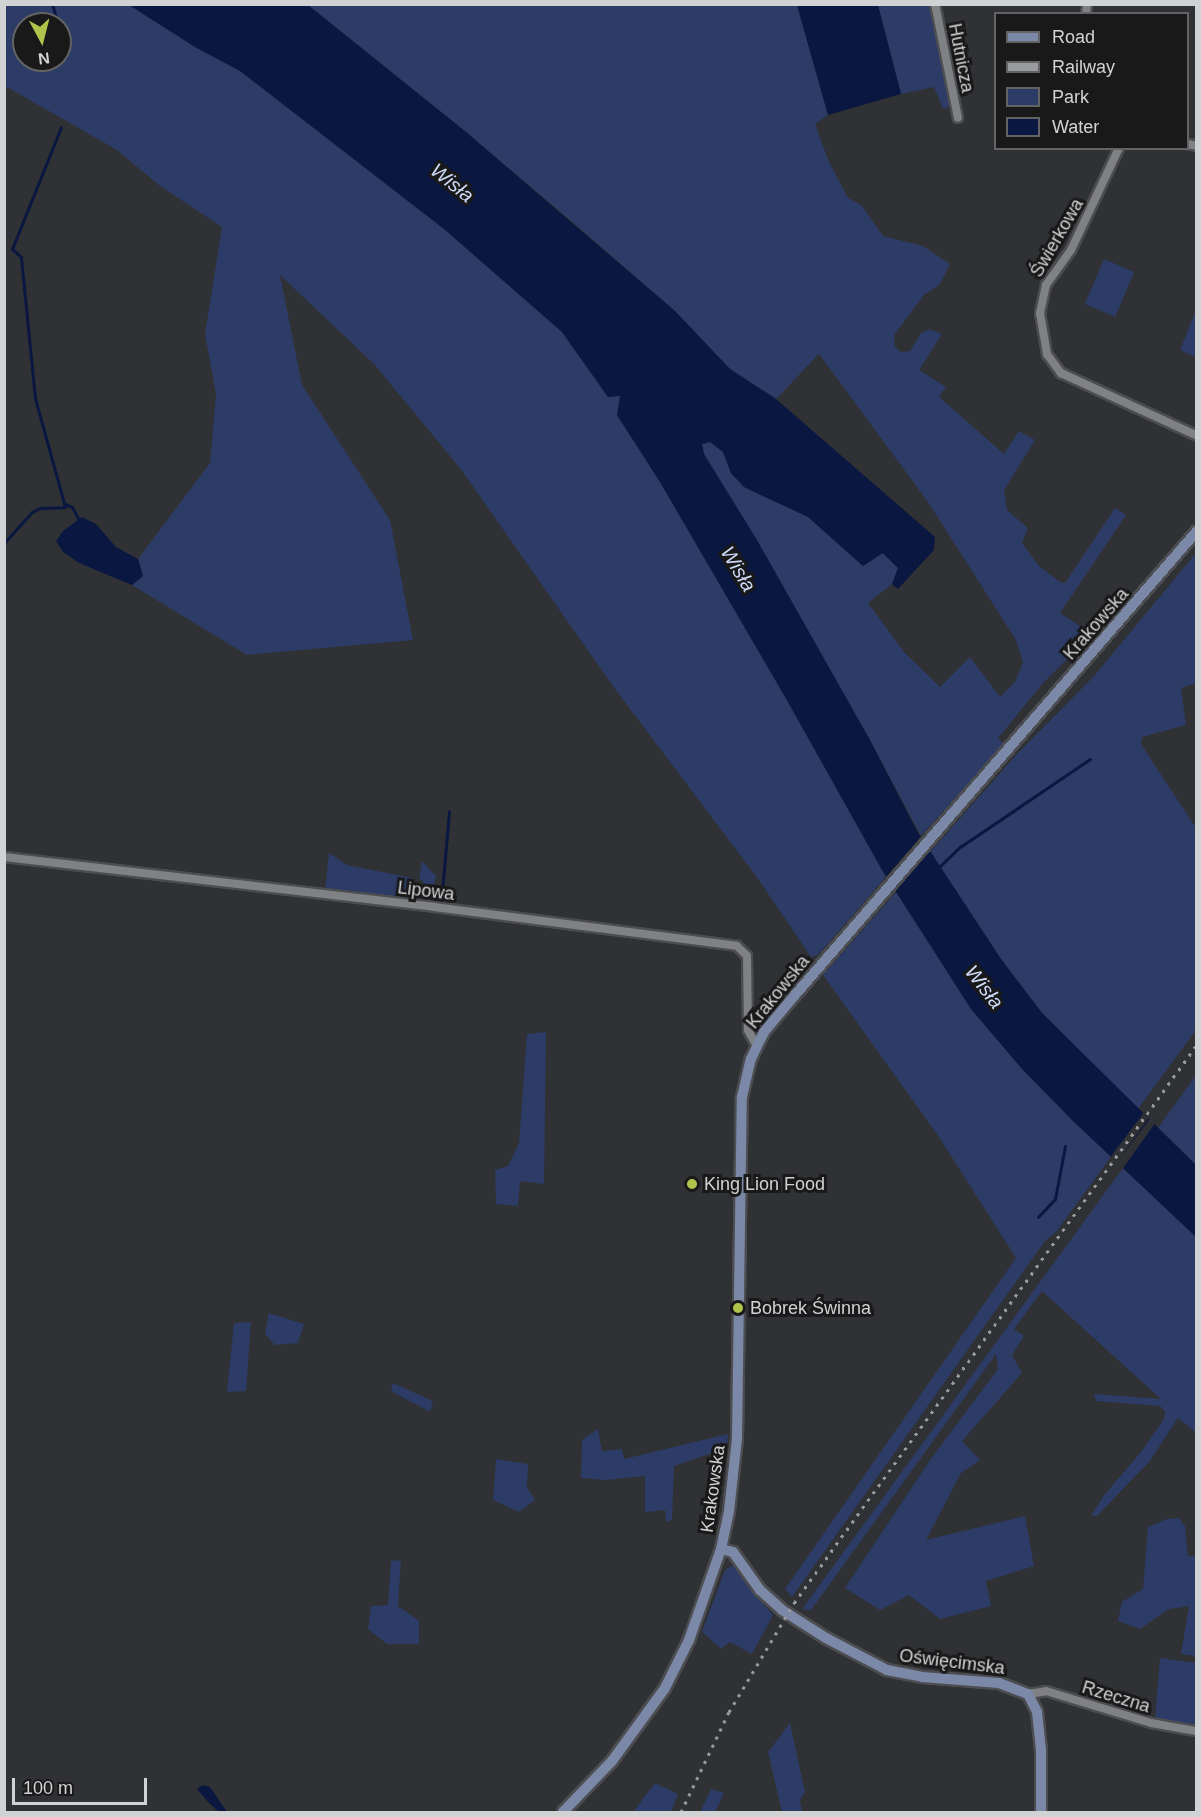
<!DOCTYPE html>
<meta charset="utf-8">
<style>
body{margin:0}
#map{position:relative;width:1201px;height:1817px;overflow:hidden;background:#303134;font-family:Arial,sans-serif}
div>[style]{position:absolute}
.green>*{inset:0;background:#2c3c66;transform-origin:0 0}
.water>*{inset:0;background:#0a1740}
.pier>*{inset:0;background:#303134}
.stream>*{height:3px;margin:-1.5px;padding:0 1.5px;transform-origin:1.5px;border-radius:1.5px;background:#0a1740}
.roads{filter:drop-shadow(2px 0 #4c4d50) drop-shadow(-2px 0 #4c4d50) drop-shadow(0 2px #4c4d50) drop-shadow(0 -2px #4c4d50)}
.street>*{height:8px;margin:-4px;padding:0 4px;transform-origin:4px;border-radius:4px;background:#808184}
.secondary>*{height:10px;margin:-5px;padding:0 5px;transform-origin:5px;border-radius:5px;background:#7c88a7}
.rail>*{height:3px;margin-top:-1.5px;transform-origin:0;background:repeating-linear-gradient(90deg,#9a9b9e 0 3px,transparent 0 9px)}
.dots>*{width:16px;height:16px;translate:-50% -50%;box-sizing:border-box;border:3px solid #19191a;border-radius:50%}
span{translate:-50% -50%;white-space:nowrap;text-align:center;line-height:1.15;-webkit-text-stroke:6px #19191a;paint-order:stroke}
.street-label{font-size:18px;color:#d1d2d4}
.poi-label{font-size:18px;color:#d1d2d4}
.left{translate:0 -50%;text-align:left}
.water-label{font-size:20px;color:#cddaf8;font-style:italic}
.frame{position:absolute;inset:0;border:6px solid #d1d2d4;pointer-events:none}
.legend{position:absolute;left:994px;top:12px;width:195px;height:138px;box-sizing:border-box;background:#19191a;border:2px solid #636364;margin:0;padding:8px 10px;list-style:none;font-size:18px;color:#d1d2d4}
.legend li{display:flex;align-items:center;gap:12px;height:30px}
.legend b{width:30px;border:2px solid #636364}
.north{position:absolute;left:12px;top:12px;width:60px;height:60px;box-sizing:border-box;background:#19191a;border:2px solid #636364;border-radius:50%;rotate:173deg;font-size:16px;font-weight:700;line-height:24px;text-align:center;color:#d1d2d4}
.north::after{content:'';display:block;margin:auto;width:21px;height:27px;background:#b2c34c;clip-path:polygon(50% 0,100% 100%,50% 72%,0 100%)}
.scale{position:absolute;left:12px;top:1778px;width:135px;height:27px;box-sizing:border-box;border:3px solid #d1d2d4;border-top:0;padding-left:8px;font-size:18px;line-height:21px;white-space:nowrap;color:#d1d2d4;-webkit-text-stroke:4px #19191a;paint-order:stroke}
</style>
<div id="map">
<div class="green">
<i style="clip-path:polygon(evenodd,5px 5px,129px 5px,195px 47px,240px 71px,444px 229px,562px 332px,608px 397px,621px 395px,617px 415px,660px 482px,788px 702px,886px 877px,818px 955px,811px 957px,756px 876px,615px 689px,460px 468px,374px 364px,280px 275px,302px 385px,390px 520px,413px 640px,247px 655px,132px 585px,143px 576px,138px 559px,210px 463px,216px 394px,205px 334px,222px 227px,160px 186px,117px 150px,5px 86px,5px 5px,24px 24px,60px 24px,60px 60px,24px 60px,24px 24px)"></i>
<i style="clip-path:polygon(308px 5px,797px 5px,828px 115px,815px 124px,829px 162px,848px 198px,862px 206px,883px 236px,923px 246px,950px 264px,940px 284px,924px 295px,894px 335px,895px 347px,901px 352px,910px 351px,921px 333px,930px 329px,942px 334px,919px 370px,946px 387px,939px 397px,1004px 454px,1019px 431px,1035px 440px,1004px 490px,1007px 510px,1028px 528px,1022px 543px,1039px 566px,1060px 582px,1065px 583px,1115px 508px,1126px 515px,1060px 613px,1080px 626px,1086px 625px,1099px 612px,1108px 619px,1044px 682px,998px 738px,1004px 744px,921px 836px,870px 740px,704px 454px,702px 444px,710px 442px,723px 452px,731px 473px,744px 487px,808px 517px,863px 566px,882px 553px,898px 568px,892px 584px,868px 603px,904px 652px,940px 687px,970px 657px,1000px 697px,1015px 682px,1023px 662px,1016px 640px,928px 502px,819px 354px,776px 399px,730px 369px,675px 311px,577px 226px,466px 132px)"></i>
<i style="clip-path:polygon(878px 5px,931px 5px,950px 106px,943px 109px,934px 87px,901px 94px)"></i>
<i style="left:1104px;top:259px;width:33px;height:49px;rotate:23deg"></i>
<i style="clip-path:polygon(1196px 310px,1196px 357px,1180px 350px)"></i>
<i style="clip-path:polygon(1196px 553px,1196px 683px,1181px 688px,1186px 725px,1142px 737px,1141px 744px,1196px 828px,1196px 1030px,1138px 1109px,1042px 1013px,1001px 959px,930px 852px,1017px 754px,1094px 676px)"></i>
<i style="clip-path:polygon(329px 853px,347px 865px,412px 878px,409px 901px,325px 890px)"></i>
<i style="clip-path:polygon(422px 861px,436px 876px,433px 892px,419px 878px)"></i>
<i style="clip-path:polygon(896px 892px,971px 1009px,1023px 1070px,1111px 1157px,1056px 1232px,1045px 1241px,792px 1597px,785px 1589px,1016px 1258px,939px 1137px,823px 975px)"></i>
<i style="clip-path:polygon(546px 1032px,544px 1184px,520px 1181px,518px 1206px,496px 1204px,495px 1170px,508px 1166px,519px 1143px,527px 1034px)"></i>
<i style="clip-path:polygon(1196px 1075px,1196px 1165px,1158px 1128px)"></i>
<i style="clip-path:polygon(1123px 1168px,1196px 1237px,1196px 1433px,1178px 1418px,1149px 1462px,1097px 1516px,1091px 1516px,1105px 1494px,1141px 1452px,1164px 1419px,1165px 1411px,1160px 1406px,1096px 1401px,1094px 1394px,1161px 1399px,1042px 1291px,1014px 1329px,1024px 1336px,1012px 1355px,1022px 1373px,962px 1441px,980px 1460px,961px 1473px,926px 1540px,1025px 1516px,1034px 1566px,986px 1581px,991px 1606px,940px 1619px,909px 1595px,880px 1610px,845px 1588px,930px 1460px,998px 1369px,996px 1354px,811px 1610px,802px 1609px)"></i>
<i style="clip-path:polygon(269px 1313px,304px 1324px,298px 1343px,275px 1345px,265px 1334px)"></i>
<i style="clip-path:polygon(251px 1322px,246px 1391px,227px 1392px,234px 1323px)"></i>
<i style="clip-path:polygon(393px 1383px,433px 1401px,430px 1412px,391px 1391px)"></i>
<i style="clip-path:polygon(598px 1429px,602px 1451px,622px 1449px,624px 1459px,728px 1434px,727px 1448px,674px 1466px,672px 1520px,666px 1522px,665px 1510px,645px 1512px,645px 1476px,605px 1480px,581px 1478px,582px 1440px)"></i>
<i style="clip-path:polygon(496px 1459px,528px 1464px,527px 1487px,535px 1500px,519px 1512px,493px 1500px)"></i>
<i style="clip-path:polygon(1179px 1518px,1185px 1526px,1188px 1556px,1196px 1556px,1196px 1656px,1181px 1654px,1189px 1606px,1169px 1609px,1140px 1629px,1118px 1621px,1122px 1602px,1143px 1589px,1148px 1527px,1167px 1519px)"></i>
<i style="clip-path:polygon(401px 1560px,398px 1606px,419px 1621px,419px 1644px,387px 1644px,368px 1629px,371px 1606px,388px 1605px,391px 1561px)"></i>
<i style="clip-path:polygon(732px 1566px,739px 1568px,754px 1594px,773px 1615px,752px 1654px,730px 1642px,721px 1649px,702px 1632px,725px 1570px)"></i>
<i style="clip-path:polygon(1160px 1658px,1196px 1663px,1196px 1724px,1155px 1719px)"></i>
<i style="clip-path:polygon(790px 1723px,805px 1792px,800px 1800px,802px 1812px,782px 1812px,768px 1752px)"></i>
<i style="clip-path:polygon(655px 1783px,678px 1794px,671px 1812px,633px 1812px)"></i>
<i style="clip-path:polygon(711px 1789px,724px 1793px,715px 1812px,700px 1812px)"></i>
</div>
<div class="water">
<i style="clip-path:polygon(129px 5px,308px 5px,466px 132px,675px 311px,730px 369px,776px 399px,935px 537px,934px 550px,898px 589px,892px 584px,898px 568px,883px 553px,863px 566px,808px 517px,744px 487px,731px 473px,723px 452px,710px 442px,702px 444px,704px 454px,757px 540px,870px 740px,917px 831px,1001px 959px,1042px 1013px,1196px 1165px,1196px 1237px,1074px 1122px,1023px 1070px,971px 1009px,882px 870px,788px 702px,660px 482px,617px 415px,620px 396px,608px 397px,562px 332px,444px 229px,240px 71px,195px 47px)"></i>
<i style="clip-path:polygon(797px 5px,878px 5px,901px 94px,828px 115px)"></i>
<i style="clip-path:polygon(82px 517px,96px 524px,116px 547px,138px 559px,143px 576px,132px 585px,79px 563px,63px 552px,56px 541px,63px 531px)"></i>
<i style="clip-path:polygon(203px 1785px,210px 1787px,227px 1812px,219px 1812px,209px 1803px,197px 1789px)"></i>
</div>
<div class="pier">
<i style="clip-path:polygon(923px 834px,932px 849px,893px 894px,884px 879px)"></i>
<i style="clip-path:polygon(1145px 1111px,1150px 1116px,1118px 1161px,1151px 1117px,1156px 1122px,1121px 1171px,1109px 1159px)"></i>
</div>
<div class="stream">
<i style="left:52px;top:4px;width:21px;rotate:73deg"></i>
<i style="left:60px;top:32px;width:26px;rotate:77deg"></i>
<i style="left:65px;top:504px;width:8px;rotate:23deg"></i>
<i style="left:72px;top:507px;width:15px;rotate:62deg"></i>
<i style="left:4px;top:543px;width:42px;rotate:-47.9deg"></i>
<i style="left:32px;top:512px;width:9px;rotate:-27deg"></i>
<i style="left:40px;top:508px;width:25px;rotate:-2deg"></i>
<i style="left:65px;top:507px;width:113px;rotate:-105.4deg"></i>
<i style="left:35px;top:398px;width:142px;rotate:-95.7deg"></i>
<i style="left:21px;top:257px;width:12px;rotate:-138deg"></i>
<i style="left:12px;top:249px;width:131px;rotate:-68.1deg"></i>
<i style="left:940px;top:866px;width:28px;rotate:-44deg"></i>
<i style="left:960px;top:847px;width:157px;rotate:-34.1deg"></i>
<i style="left:441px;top:903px;width:92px;rotate:-85deg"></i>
<i style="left:1038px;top:1217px;width:25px;rotate:-47deg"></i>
<i style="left:1055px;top:1199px;width:54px;rotate:-79.3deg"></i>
</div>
<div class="roads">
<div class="street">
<i style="left:935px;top:4px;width:116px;rotate:78.6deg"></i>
<i style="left:1086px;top:14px;width:10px;rotate:-84deg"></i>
<i style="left:1188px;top:144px;width:8px;rotate:14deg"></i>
<i style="left:1119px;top:148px;width:113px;rotate:115.2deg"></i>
<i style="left:1071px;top:250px;width:43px;rotate:125.5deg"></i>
<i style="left:1046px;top:285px;width:29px;rotate:102deg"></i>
<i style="left:1040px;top:313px;width:42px;rotate:80.3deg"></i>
<i style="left:1047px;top:354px;width:24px;rotate:54deg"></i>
<i style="left:1061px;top:373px;width:149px;rotate:24.7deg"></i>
<i style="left:4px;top:857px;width:433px;rotate:6.6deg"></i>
<i style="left:434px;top:907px;width:305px;rotate:7.3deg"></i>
<i style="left:737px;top:946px;width:14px;rotate:45deg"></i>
<i style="left:747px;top:956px;width:74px;rotate:89.2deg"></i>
<i style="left:748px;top:1030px;width:18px;rotate:61deg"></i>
<i style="left:1028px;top:1694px;width:18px;rotate:-9deg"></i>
<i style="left:1046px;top:1691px;width:110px;rotate:16.9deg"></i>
<i style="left:1151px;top:1723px;width:46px;rotate:10.1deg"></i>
</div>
<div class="secondary">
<i style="left:721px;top:1549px;width:12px;rotate:14deg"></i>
<i style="left:733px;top:1552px;width:47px;rotate:54.6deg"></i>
<i style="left:760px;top:1590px;width:30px;rotate:42deg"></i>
<i style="left:782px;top:1610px;width:52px;rotate:32.5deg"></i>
<i style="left:826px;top:1638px;width:69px;rotate:27.7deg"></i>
<i style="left:887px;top:1670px;width:36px;rotate:11deg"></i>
<i style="left:922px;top:1677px;width:77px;rotate:4.5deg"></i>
<i style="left:999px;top:1683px;width:31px;rotate:21deg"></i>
<i style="left:1028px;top:1694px;width:20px;rotate:63deg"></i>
<i style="left:1037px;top:1712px;width:37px;rotate:84deg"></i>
<i style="left:1041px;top:1749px;width:63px;rotate:90deg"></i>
<i style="left:563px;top:1812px;width:71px;rotate:-46.1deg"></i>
<i style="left:612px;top:1761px;width:90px;rotate:-54deg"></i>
<i style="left:665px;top:1688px;width:54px;rotate:-63.4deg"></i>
<i style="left:689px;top:1640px;width:96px;rotate:-70.6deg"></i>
<i style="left:721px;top:1549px;width:39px;rotate:-78deg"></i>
<i style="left:729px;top:1511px;width:72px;rotate:-83.7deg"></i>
<i style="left:737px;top:1439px;width:342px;rotate:-89.2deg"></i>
<i style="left:742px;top:1097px;width:39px;rotate:-77deg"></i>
<i style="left:751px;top:1059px;width:14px;rotate:-65deg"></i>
<i style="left:757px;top:1046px;width:16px;rotate:-63deg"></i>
<i style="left:764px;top:1032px;width:48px;rotate:-50deg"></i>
<i style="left:795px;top:995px;width:613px;rotate:-49.1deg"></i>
</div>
</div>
<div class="rail">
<i style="left:681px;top:1812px;width:111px;rotate:-64.4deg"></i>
<i style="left:729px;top:1712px;width:127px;rotate:-59.2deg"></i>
<i style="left:794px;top:1603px;width:687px;rotate:-54.18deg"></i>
</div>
<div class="dots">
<i style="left:692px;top:1184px;background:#b2c34c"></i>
<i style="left:738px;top:1308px;background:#b2c34c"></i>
</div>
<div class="street-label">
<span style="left:961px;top:58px;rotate:79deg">Hutnicza</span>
<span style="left:1057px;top:238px;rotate:-60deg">Świerkowa</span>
<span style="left:1096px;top:624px;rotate:-49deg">Krakowska</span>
<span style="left:426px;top:891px;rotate:7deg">Lipowa</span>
<span style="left:778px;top:992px;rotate:-51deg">Krakowska</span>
<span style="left:713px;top:1489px;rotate:-82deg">Krakowska</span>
<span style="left:952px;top:1662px;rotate:7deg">Oświęcimska</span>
<span style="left:1116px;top:1697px;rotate:17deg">Rzeczna</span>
</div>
<div class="poi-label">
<span class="left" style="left:704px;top:1184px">King Lion Food</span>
<span class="left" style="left:750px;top:1308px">Bobrek Świnna</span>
</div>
<div class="water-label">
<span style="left:452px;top:183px;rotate:39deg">Wisła</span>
<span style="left:738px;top:569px;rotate:59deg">Wisła</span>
<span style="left:984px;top:987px;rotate:52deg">Wisła</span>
</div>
<div class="frame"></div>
<ul class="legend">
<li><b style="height:8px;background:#7c88a7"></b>Road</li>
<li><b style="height:8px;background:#9a9b9e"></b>Railway</li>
<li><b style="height:16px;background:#2c3c66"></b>Park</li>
<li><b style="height:16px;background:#0a1740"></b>Water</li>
</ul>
<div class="north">N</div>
<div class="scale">100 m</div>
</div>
